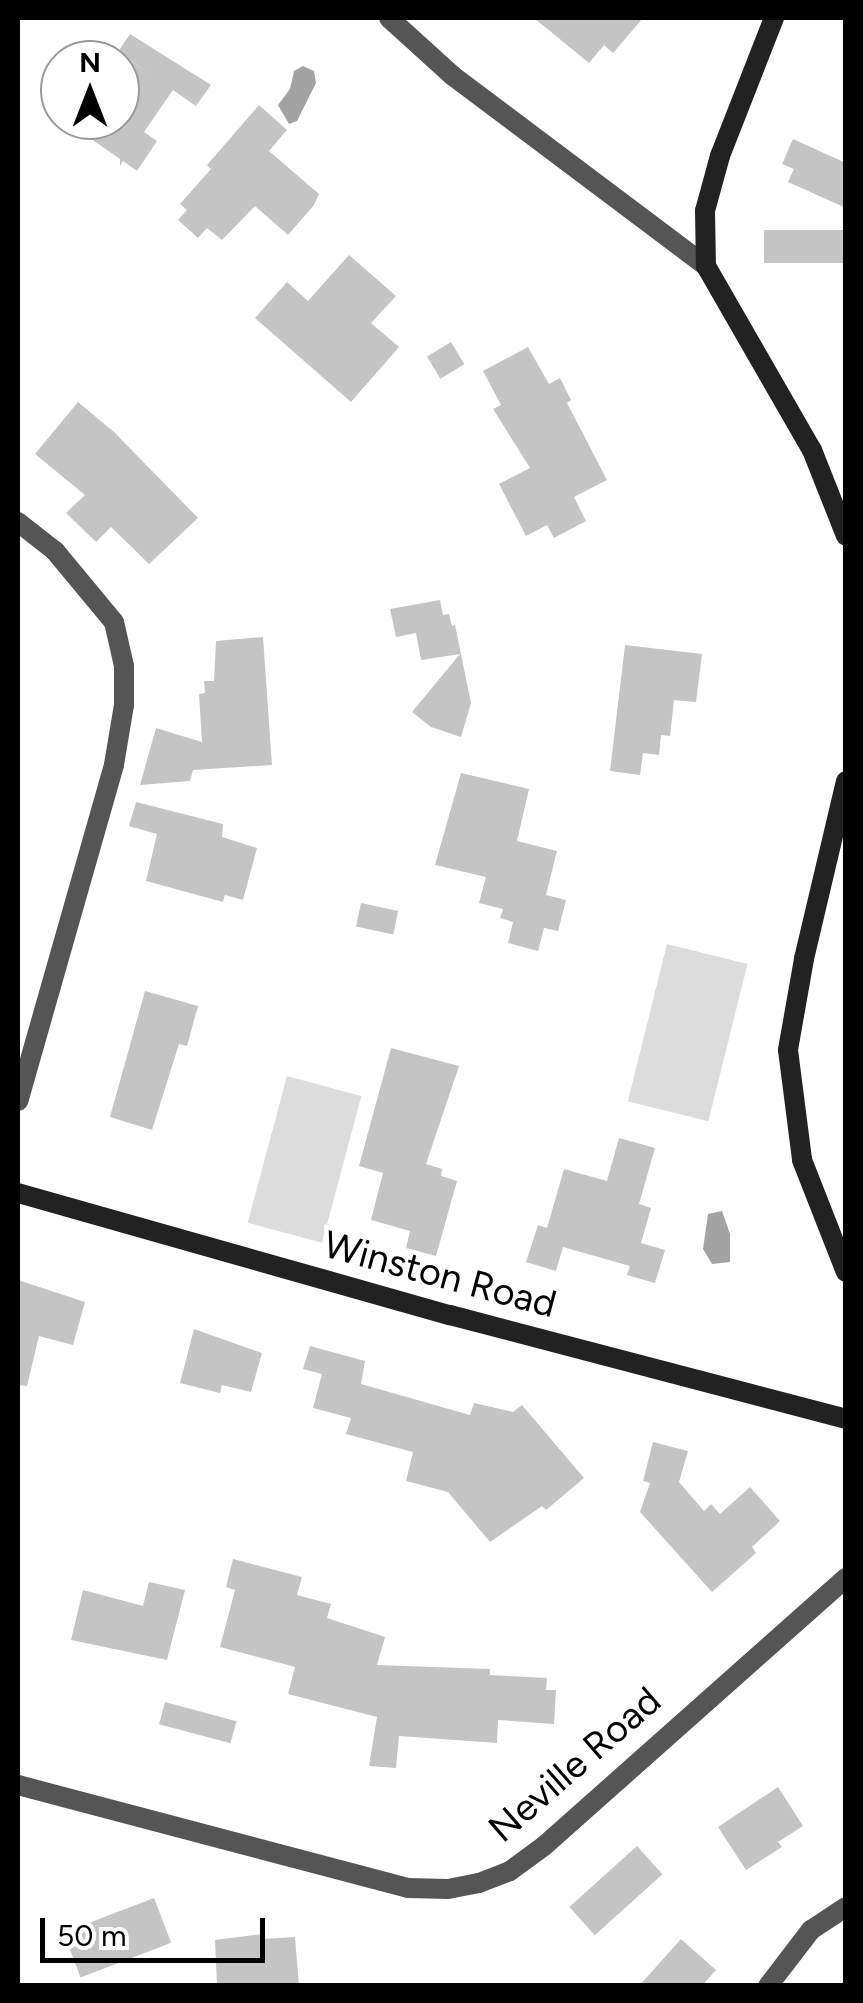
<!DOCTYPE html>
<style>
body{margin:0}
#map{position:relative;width:863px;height:2003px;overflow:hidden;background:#fff;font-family:Figtree,sans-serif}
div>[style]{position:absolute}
.green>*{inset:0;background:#dcdcdc;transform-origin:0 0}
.water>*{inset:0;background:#a3a3a3}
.building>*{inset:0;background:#c4c4c4;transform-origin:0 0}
.street>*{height:20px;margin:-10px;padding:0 10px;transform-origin:10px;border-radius:10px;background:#555}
.secondary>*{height:20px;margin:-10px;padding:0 10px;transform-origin:10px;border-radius:10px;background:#222}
span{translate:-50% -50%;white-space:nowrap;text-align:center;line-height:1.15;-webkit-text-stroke:9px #fff;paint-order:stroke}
.street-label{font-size:38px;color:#000}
.frame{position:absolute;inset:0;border:20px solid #000;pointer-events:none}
.north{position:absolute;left:40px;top:40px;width:100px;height:100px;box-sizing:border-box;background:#fff;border:2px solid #999;border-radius:50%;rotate:0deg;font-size:28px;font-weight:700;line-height:40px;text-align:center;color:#000}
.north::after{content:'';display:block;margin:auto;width:35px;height:45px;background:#000;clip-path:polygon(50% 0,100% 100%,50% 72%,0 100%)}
.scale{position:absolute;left:40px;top:1918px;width:225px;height:45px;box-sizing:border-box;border:5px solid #000;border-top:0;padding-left:12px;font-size:30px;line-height:35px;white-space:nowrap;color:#000;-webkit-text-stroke:8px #fff;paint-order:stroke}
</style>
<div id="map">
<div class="green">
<i style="left:667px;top:944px;width:83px;height:162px;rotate:14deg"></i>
<i style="left:287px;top:1076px;width:77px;height:152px;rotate:15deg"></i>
</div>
<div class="water">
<i style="clip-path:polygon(303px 66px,314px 71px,316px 83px,297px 121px,289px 124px,278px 105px,290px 89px,294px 71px)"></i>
<i style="clip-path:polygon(722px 1211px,730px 1234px,730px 1262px,712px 1264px,703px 1249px,708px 1214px)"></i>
</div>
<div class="building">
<i style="clip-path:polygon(534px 18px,643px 18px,613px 53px,604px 45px,589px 63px)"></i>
<i style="clip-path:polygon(130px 34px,211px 85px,196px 106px,173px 90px,144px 132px,157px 141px,137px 171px,123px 161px,120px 166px,120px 159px,84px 134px,94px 120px,120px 120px,120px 54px,153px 76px,118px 52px)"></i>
<i style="clip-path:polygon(259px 105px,287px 130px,269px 151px,319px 194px,314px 205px,288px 235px,255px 206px,222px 240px,207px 228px,198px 238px,178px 220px,187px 210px,180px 204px,211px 169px,207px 165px)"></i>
<i style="clip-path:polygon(793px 139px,846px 163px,846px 208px,788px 182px,794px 169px,782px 164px)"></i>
<i style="left:846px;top:230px;width:33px;height:82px;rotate:90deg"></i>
<i style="clip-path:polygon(349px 255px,396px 296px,371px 323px,399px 347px,351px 402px,255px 318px,287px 282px,308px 301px)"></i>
<i style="left:451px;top:342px;width:26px;height:28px;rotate:59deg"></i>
<i style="clip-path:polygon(528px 347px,549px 384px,560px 378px,571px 400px,567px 403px,607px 480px,574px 497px,586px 521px,554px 538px,547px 525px,526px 536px,499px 484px,530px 468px,493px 409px,501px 405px,483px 371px)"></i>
<i style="clip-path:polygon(78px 402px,114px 432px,198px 518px,149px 564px,111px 527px,96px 542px,66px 513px,85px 495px,35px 454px)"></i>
<i style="clip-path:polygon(440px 600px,443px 615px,449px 614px,452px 626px,455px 625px,471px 703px,461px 737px,431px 727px,412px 712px,460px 654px,421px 660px,416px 633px,396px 637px,390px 609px)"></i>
<i style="clip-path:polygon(263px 637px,272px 765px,193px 770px,190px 781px,140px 785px,156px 728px,202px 742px,199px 694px,205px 693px,204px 681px,214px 681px,216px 641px)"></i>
<i style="clip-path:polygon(625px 645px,702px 654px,696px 702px,674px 700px,670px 736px,661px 735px,659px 755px,643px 753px,640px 775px,610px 771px)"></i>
<i style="clip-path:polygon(461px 773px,529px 789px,517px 841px,557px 851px,546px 895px,566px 900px,558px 931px,544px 928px,538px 951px,508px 943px,513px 922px,500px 918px,503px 909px,479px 903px,486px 877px,435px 865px)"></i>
<i style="clip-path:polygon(136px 802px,223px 824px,222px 837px,257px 848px,243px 900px,225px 895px,223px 902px,146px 881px,157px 834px,129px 826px)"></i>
<i style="left:361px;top:903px;width:38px;height:24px;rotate:12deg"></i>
<i style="clip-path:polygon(145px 991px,198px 1006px,187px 1046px,179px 1044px,152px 1130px,110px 1117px)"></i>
<i style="clip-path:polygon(391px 1048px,459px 1066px,426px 1164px,442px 1169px,441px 1176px,457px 1181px,436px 1256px,406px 1248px,410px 1231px,371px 1220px,383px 1173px,359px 1166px)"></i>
<i style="clip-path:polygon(619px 1138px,655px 1148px,639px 1204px,651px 1208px,641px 1243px,665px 1250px,655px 1283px,627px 1275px,630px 1266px,563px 1247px,556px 1271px,526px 1262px,538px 1225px,547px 1228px,564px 1169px,607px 1181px)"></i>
<i style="clip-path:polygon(18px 1280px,85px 1302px,73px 1345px,39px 1336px,27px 1386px,18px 1385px)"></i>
<i style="clip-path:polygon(194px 1329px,262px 1353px,251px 1392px,222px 1385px,220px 1393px,180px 1383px)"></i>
<i style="clip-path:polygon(310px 1346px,365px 1361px,361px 1384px,470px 1415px,474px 1403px,513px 1412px,522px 1405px,584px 1478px,546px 1510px,542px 1506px,490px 1542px,448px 1492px,406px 1481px,413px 1452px,346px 1434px,351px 1418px,313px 1408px,322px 1374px,303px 1369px)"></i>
<i style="clip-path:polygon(653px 1442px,688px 1451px,679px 1482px,704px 1511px,711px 1504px,720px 1514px,750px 1487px,780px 1521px,752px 1547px,756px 1553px,712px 1592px,640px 1512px,650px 1483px,643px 1481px)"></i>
<i style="clip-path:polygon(233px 1559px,302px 1577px,297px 1595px,331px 1604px,327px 1618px,385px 1637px,377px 1665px,490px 1669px,490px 1675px,547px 1678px,546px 1690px,556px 1690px,554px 1724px,498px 1720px,497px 1743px,399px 1736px,396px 1768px,369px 1766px,377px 1717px,288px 1694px,295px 1667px,220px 1647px,235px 1590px,226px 1587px)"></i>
<i style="clip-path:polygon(149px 1582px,185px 1590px,167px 1660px,71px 1640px,83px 1590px,143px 1606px)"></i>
<i style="left:165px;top:1702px;width:74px;height:23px;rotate:15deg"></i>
<i style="clip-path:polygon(778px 1787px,803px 1826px,778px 1842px,782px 1847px,746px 1870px,718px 1827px)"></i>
<i style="left:637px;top:1846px;width:38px;height:91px;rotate:48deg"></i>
<i style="left:154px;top:1898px;width:48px;height:97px;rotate:69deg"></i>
<i style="clip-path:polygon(262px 1934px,263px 1939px,295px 1937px,299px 1986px,217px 1986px,215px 1940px)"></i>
<i style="clip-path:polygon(681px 1939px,716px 1970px,702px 1986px,639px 1986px)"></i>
</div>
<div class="street">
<i style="left:389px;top:18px;width:86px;rotate:42.2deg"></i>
<i style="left:453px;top:76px;width:316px;rotate:36.9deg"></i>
<i style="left:18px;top:522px;width:47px;rotate:38.1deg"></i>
<i style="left:55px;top:551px;width:92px;rotate:50.3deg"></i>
<i style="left:114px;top:622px;width:45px;rotate:77.2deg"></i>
<i style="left:124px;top:666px;width:39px;rotate:90deg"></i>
<i style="left:124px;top:705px;width:61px;rotate:99.5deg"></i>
<i style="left:114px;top:765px;width:349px;rotate:105.9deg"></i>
<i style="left:18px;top:1785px;width:403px;rotate:14.8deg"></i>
<i style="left:408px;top:1888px;width:40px;rotate:1.4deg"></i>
<i style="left:448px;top:1889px;width:32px;rotate:-11deg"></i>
<i style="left:479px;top:1883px;width:33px;rotate:-21deg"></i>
<i style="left:510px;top:1871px;width:42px;rotate:-36.3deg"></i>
<i style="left:544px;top:1846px;width:404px;rotate:-41.6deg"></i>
<i style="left:768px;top:1986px;width:71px;rotate:-52.5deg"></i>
<i style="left:811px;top:1930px;width:42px;rotate:-33.3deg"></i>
</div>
<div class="secondary">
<i style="left:774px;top:18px;width:148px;rotate:111.4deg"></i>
<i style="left:720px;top:156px;width:57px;rotate:105.3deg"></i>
<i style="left:705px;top:211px;width:55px;rotate:89deg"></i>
<i style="left:706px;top:266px;width:212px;rotate:60.1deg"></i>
<i style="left:812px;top:450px;width:92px;rotate:68.4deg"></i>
<i style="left:846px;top:781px;width:183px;rotate:103.3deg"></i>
<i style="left:804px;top:959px;width:92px;rotate:100deg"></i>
<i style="left:788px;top:1050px;width:111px;rotate:82.7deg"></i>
<i style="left:802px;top:1160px;width:120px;rotate:68.6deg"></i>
<i style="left:18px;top:1193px;width:449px;rotate:15.8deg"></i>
<i style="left:450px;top:1315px;width:409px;rotate:14.7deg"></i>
</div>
<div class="street-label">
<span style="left:440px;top:1275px;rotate:15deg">Winston Road</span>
<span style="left:575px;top:1765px;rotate:-41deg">Neville Road</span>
</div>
<div class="frame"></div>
<div class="north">N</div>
<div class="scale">50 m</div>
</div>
